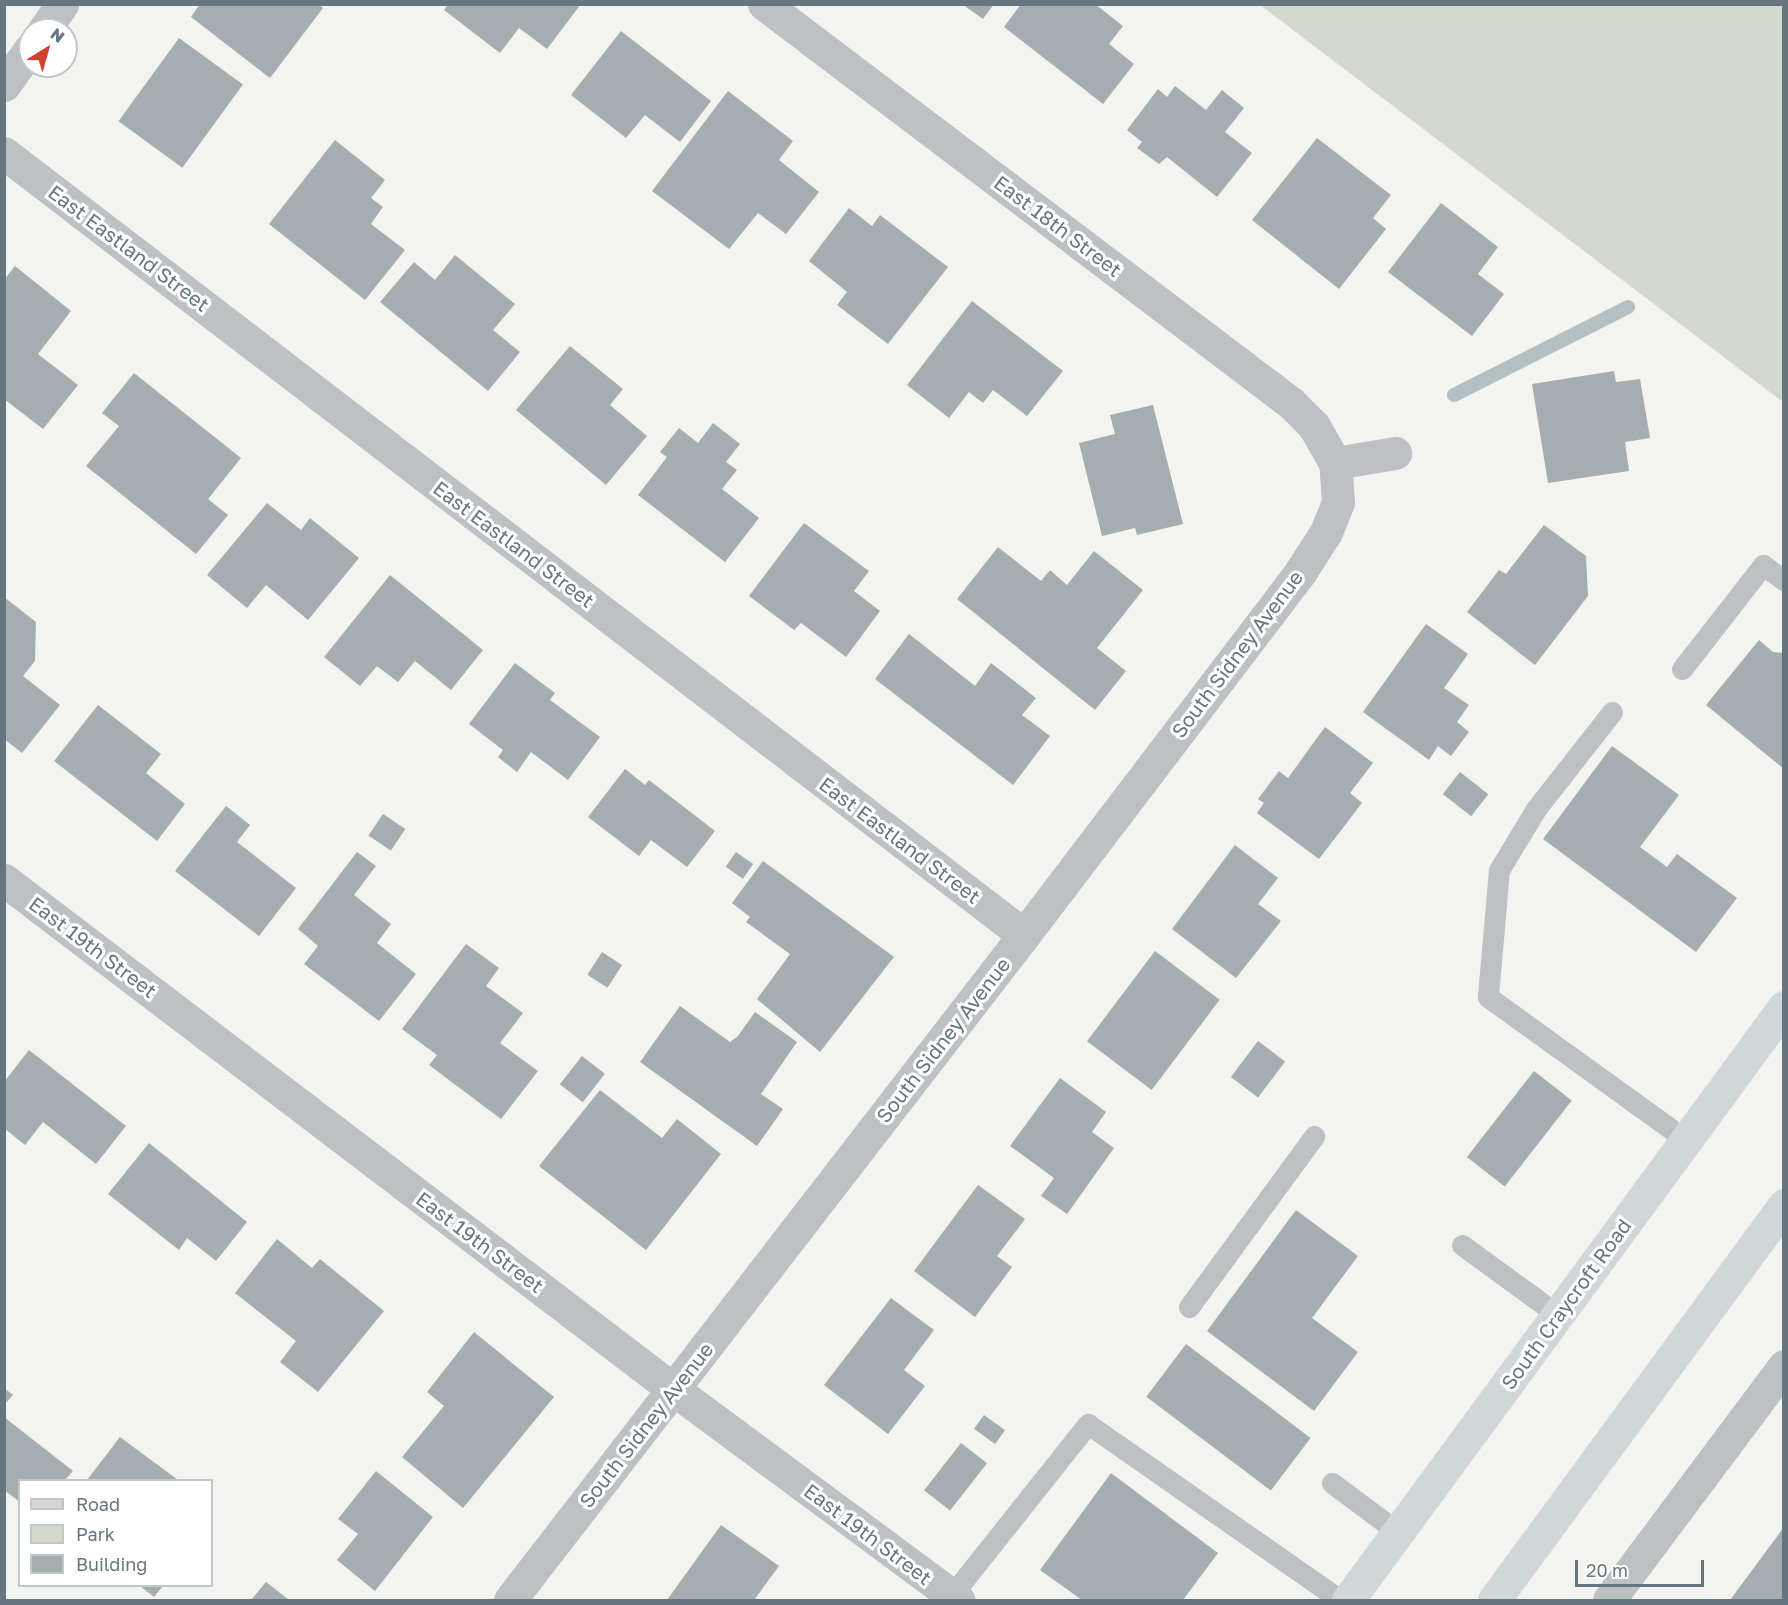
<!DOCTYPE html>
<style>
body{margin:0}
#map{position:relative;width:1788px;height:1605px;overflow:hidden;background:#f3f3f0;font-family:"Golos Text",sans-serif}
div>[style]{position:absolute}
.green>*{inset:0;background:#d4d8cf}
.stream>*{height:14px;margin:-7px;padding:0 7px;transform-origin:7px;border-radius:7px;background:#b4c1c4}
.building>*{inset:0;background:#a5adb0;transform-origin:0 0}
.service>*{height:21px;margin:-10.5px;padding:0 10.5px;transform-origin:10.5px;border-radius:10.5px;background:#bdc1c4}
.minor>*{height:33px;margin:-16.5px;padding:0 16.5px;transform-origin:16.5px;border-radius:16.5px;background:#bdc1c4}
.secondary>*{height:33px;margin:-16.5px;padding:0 16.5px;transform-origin:16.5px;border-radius:16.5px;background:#d1d6d9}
span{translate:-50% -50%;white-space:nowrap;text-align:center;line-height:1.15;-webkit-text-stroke:6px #fff;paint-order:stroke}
.street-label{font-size:20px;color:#65767e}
.frame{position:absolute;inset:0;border:6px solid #65767e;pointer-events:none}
.legend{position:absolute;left:18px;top:1479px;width:195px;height:108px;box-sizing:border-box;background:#fff;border:2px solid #c1c8cb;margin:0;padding:8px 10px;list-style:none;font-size:18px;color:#65767e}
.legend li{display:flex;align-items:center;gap:12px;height:30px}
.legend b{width:30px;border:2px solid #c1c8cb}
.north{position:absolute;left:18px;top:18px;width:60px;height:60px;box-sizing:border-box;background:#fff;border:2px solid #c1c8cb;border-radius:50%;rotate:37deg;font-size:16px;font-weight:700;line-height:24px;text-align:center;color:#65767e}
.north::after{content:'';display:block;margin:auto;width:21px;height:27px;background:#d34030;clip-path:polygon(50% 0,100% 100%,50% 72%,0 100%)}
.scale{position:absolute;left:1575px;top:1560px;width:129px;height:27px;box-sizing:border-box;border:3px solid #65767e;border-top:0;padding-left:8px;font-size:18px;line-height:21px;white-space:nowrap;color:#65767e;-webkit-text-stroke:4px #fff;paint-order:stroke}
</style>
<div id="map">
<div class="green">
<i style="clip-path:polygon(1260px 5px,1783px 5px,1783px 402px)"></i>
</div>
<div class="stream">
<i style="left:1454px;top:395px;width:195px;rotate:-26.8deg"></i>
</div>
<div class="building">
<i style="clip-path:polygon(200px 4px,318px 4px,323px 8px,270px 78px,191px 17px)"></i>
<i style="clip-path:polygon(448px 4px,581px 4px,547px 49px,519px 28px,500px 53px,444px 10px)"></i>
<i style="clip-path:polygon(962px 4px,994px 4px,983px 19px)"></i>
<i style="clip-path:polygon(1021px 4px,1095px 4px,1123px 26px,1109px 44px,1134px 64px,1103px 104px,1004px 27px)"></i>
<i style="clip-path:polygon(621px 31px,711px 101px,680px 142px,645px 115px,626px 138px,571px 95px)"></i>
<i style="left:179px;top:38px;width:79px;height:103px;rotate:36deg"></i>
<i style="clip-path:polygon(1175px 86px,1206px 110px,1222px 90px,1244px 108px,1225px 132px,1252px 153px,1217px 197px,1167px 157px,1159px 164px,1137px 148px,1142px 142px,1127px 130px,1158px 89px,1167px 97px)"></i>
<i style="clip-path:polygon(728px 91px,793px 141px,779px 160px,819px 192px,786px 234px,758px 213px,729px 249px,652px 191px)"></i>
<i style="clip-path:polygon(1317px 138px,1391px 195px,1373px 218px,1386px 229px,1339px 289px,1252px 220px)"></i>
<i style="clip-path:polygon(335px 140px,385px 180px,371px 198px,383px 207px,371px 224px,405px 250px,365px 300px,269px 224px)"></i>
<i style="clip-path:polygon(1441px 203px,1498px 247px,1478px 274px,1504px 294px,1472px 336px,1388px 272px)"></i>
<i style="clip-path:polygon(849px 208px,872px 226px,880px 215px,948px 267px,888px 344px,837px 305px,847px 292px,809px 261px)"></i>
<i style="clip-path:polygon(455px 255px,515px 304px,493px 330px,520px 352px,488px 391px,380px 302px,414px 262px,435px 280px)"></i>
<i style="clip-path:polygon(15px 266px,71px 311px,38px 354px,78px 385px,43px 429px,4px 399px,4px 280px)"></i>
<i style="clip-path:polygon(972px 301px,1063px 371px,1027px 416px,993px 390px,983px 403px,969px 392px,949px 418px,907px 385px)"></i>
<i style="clip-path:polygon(570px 346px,623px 389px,610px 405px,647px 436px,606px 485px,516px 410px)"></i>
<i style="clip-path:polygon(1614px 371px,1616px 382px,1640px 379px,1650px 438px,1625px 442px,1629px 471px,1548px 483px,1532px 384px)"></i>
<i style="clip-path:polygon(134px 373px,241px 458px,208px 499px,228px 515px,196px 554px,86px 466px,119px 426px,102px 413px)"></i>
<i style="clip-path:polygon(1153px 405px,1183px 524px,1137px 535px,1135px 528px,1102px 536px,1079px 443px,1115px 434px,1110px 415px)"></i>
<i style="clip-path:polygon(713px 423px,740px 444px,726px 462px,737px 470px,722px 489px,759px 518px,725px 562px,638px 495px,667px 457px,660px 452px,679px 428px,698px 443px)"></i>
<i style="clip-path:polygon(267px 503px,301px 530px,310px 518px,359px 558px,308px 620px,266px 585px,247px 608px,207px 575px)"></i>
<i style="clip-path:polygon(804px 523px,869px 571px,854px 591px,880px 611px,846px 657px,801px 623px,794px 630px,749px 596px)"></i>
<i style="clip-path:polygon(1544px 525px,1586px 556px,1588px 596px,1535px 665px,1467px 612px,1499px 570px,1506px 574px)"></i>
<i style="clip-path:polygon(998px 547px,1041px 581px,1050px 570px,1067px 585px,1094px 551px,1143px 590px,1097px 648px,1126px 671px,1095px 710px,957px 599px)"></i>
<i style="clip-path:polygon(390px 575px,483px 650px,451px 690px,415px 661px,398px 682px,377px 666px,360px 686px,324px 657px)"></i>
<i style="clip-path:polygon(4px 597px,36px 622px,35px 661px,23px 676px,60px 705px,22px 753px,4px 739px)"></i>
<i style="clip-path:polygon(1426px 624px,1468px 654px,1444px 688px,1469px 705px,1457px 722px,1469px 732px,1451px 756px,1438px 746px,1429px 760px,1363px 712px)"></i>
<i style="clip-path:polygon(909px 634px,975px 686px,991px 663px,1036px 698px,1022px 715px,1050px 736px,1013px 785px,875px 679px)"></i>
<i style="clip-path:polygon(1759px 640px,1773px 652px,1784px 653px,1784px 769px,1706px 705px)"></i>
<i style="clip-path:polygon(515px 663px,555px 693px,550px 700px,600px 737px,568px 780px,531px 752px,517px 772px,498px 757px,503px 750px,469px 724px)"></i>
<i style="clip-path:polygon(98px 705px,161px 754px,146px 773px,185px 804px,157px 841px,54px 761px)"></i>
<i style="clip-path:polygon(1325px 727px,1373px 763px,1350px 793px,1362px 803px,1319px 859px,1257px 813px,1264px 803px,1258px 799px,1279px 771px,1288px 778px)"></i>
<i style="clip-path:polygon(1612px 746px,1679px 795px,1640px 847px,1667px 867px,1677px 854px,1737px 898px,1696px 952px,1543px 839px)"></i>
<i style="clip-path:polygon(625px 769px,645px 785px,649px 780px,715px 831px,687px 867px,651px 840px,639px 856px,588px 817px)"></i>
<i style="left:1460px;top:772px;width:36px;height:28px;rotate:38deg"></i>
<i style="clip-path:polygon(226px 806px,250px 825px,237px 842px,296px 888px,259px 936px,175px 871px)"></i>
<i style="left:383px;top:814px;width:27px;height:26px;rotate:34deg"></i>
<i style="clip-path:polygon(1235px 845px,1278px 878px,1258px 904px,1281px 921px,1236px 978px,1172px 929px)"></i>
<i style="clip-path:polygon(357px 852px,376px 866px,354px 895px,391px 924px,377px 943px,416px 974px,379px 1021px,304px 964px,318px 946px,298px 929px)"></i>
<i style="left:736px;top:852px;width:21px;height:18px;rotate:35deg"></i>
<i style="clip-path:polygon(763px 861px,894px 957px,820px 1052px,757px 999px,790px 954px,746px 922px,750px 917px,732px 903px)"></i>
<i style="clip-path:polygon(466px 944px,499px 968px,486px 986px,523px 1013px,500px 1043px,538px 1071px,501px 1119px,429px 1065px,437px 1055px,402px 1029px)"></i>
<i style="left:1155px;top:951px;width:81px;height:113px;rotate:37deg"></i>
<i style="left:602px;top:952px;width:24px;height:27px;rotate:33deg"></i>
<i style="clip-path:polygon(680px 1006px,730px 1042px,738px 1036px,755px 1012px,797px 1042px,761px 1094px,783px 1109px,757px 1146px,640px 1062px)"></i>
<i style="left:1258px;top:1041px;width:34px;height:45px;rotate:37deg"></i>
<i style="clip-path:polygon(29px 1050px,126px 1126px,96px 1164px,43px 1122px,25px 1145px,4px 1128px,4px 1082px)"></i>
<i style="left:582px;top:1056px;width:29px;height:36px;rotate:38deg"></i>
<i style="left:1534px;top:1071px;width:48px;height:109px;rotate:38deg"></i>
<i style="clip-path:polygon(1060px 1078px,1106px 1112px,1092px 1132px,1114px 1148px,1067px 1214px,1041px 1196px,1054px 1178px,1010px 1146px)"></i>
<i style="clip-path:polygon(600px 1090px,662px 1138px,677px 1119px,721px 1154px,646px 1250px,539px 1166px)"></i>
<i style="clip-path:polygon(149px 1143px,247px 1222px,216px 1261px,187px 1238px,179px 1250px,108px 1194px)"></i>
<i style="clip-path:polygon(978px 1185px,1025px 1219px,997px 1256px,1012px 1267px,975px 1317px,914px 1271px)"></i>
<i style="clip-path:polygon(1296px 1210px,1358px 1256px,1312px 1318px,1358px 1352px,1314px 1411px,1207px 1331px)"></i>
<i style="clip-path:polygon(277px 1239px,312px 1268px,320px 1259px,384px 1311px,318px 1392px,280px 1362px,296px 1341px,235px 1293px)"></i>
<i style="clip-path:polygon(891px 1298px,934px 1330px,904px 1370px,925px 1386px,888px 1434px,824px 1385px)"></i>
<i style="clip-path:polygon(474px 1332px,554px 1397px,463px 1508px,402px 1457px,444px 1406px,427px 1392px)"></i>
<i style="left:1186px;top:1344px;width:156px;height:66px;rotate:37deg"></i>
<i style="clip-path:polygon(4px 1388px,13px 1395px,4px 1405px)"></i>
<i style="left:984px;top:1415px;width:26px;height:17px;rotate:36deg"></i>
<i style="clip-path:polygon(4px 1417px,73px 1471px,65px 1480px,20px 1480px,20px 1502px,4px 1490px)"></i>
<i style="clip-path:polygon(120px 1437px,178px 1480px,87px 1480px)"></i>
<i style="left:961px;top:1443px;width:33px;height:60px;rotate:38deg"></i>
<i style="clip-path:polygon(376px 1471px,433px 1517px,375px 1591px,337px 1560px,358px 1534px,338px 1519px)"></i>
<i style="clip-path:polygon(1111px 1473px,1218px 1553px,1183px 1600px,1082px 1600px,1040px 1570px)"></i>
<i style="clip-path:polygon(721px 1525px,779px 1566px,754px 1600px,667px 1600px)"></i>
<i style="clip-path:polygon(1784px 1527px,1784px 1600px,1730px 1600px)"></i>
<i style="clip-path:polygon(266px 1582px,289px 1600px,251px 1600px)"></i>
<i style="clip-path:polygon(140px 1586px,163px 1586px,154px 1597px)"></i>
</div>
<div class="service">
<i style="left:1682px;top:669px;width:132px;rotate:-52.1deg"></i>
<i style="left:1763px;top:565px;width:26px;rotate:36deg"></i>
<i style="left:1612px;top:712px;width:123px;rotate:128.1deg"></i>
<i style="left:1536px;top:809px;width:71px;rotate:121.2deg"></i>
<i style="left:1499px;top:870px;width:127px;rotate:95deg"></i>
<i style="left:1488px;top:997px;width:244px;rotate:35.8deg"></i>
<i style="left:1462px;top:1245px;width:119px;rotate:36.1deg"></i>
<i style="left:1189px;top:1307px;width:212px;rotate:-53.8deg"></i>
<i style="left:1332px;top:1483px;width:84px;rotate:36.7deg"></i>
<i style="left:951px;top:1596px;width:220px;rotate:-51.5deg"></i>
<i style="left:1088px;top:1424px;width:307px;rotate:34.9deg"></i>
</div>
<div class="minor">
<i style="left:44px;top:30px;width:32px;rotate:-55deg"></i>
<i style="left:4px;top:85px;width:44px;rotate:-54.2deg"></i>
<i style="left:4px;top:153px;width:1285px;rotate:37.48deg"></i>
<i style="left:1335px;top:463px;width:61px;rotate:-9.5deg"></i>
<i style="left:4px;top:880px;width:841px;rotate:37.27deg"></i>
<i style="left:673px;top:1389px;width:355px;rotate:36.5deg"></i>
<i style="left:510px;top:1600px;width:840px;rotate:-52.3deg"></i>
<i style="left:1024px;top:935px;width:457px;rotate:-52.7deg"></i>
<i style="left:1301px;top:571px;width:46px;rotate:-57.3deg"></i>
<i style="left:1326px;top:532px;width:32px;rotate:-68deg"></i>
<i style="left:1338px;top:502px;width:39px;rotate:-94deg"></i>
<i style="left:1335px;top:463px;width:43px;rotate:-119.6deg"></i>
<i style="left:1314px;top:426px;width:33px;rotate:-135deg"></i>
<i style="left:1291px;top:403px;width:661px;rotate:-142.87deg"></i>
<i style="left:1609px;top:1600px;width:292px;rotate:-53.2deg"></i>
</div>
<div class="secondary">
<i style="left:1348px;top:1600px;width:736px;rotate:-53.68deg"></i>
<i style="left:1494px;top:1600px;width:490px;rotate:-53.7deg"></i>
</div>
<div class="street-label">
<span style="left:1058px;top:226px;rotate:37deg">East 18th Street</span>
<span style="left:129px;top:248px;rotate:37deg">East Eastland Street</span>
<span style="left:514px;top:544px;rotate:37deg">East Eastland Street</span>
<span style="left:1237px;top:654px;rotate:-53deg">South Sidney Avenue</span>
<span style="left:900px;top:840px;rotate:37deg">East Eastland Street</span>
<span style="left:93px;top:947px;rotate:37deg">East 19th Street</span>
<span style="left:943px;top:1040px;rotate:-52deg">South Sidney Avenue</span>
<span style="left:480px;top:1242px;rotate:37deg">East 19th Street</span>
<span style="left:1566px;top:1304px;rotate:-54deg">South Craycroft Road</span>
<span style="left:646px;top:1425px;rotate:-52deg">South Sidney Avenue</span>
<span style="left:868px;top:1534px;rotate:37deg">East 19th Street</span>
</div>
<div class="frame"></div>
<ul class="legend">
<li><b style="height:8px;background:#d1d6d9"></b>Road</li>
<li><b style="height:16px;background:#d4d8cf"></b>Park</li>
<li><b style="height:16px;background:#a5adb0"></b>Building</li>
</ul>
<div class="north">N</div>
<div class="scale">20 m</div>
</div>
